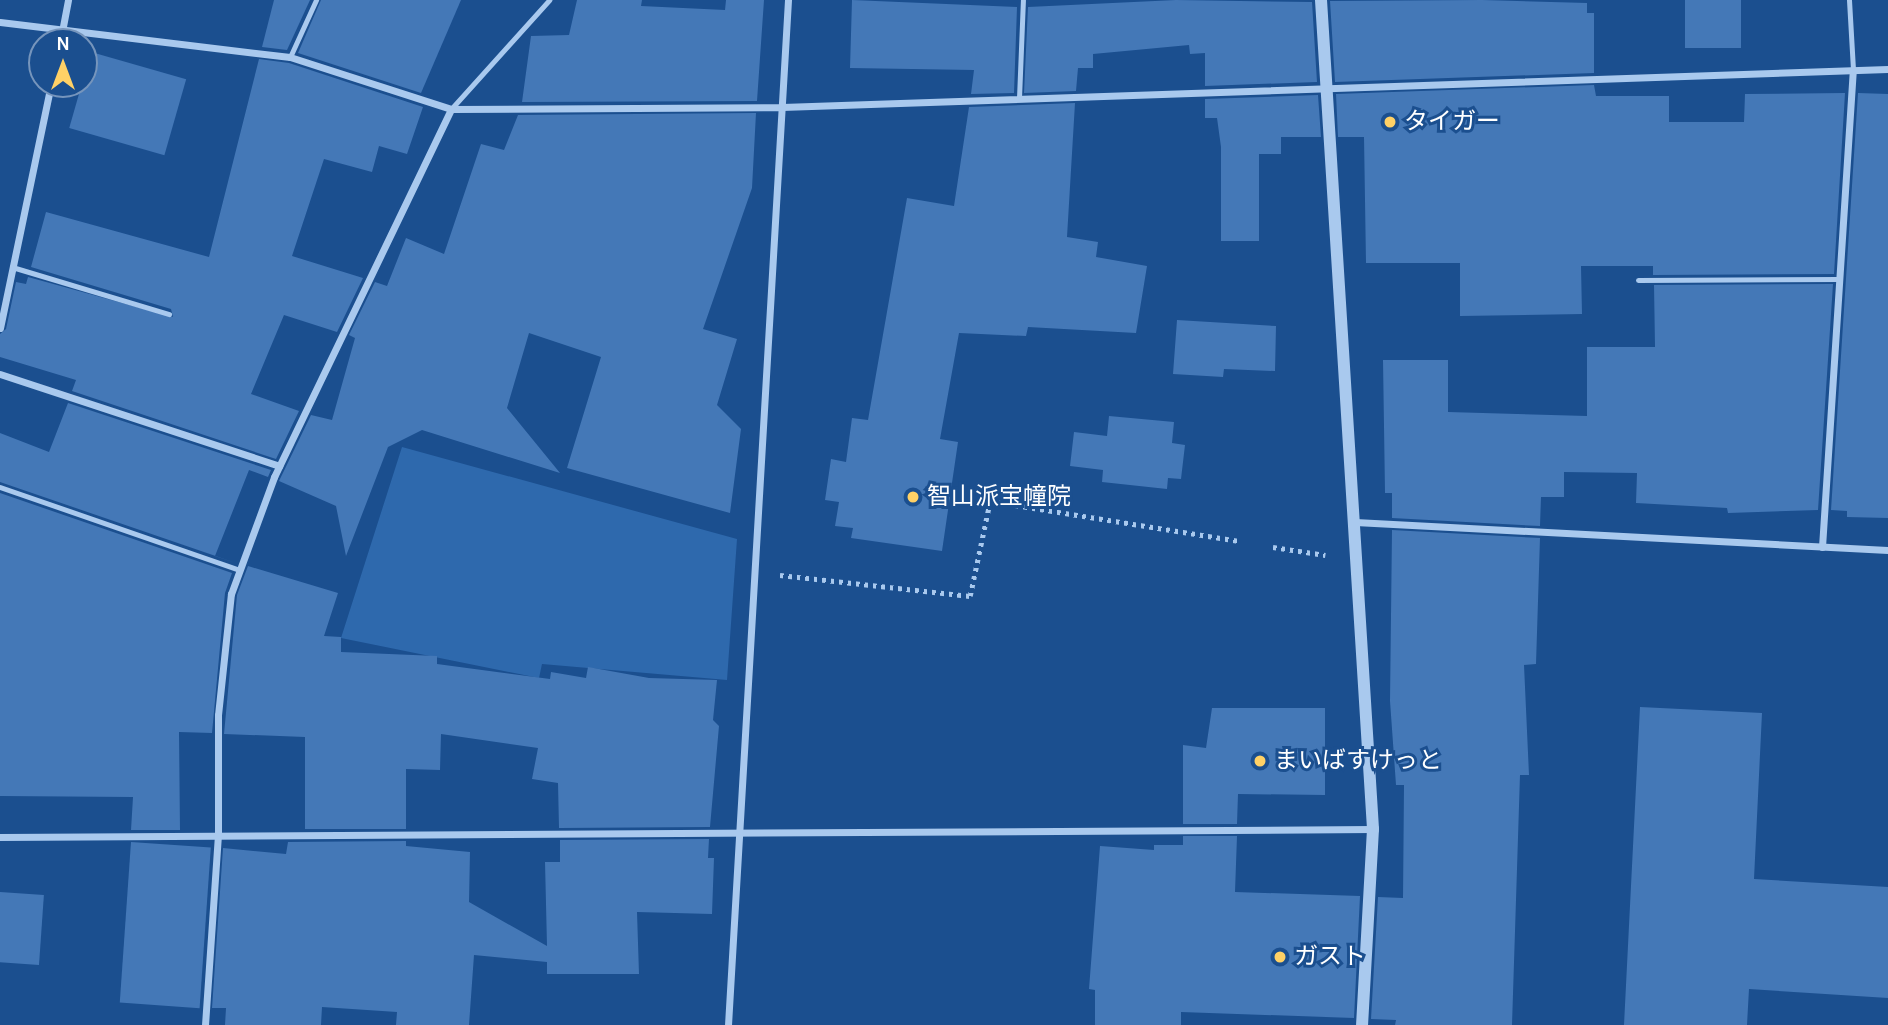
<!DOCTYPE html>
<meta charset="utf-8">
<style>
body{margin:0}
#map{position:relative;width:1888px;height:1025px;overflow:hidden;background:#1b4f8f;font-family:Karla,"Noto Sans JP",sans-serif}
div>[style]{position:absolute}
.green>*{inset:0;background:#2e69ad}
.building>*{inset:0;background:#4478b7;transform-origin:0 0}
.path>*{height:4.5px;margin-top:-2.25px;transform-origin:0;background:repeating-linear-gradient(90deg,#a9c9ee 0 3.5px,transparent 0 8.5px)}
.service>*{height:5px;margin:-2.5px;padding:0 2.5px;transform-origin:2.5px;border-radius:2.5px;background:#a9c9ee}
.minor>*{height:7px;margin:-3.5px;padding:0 3.5px;transform-origin:3.5px;border-radius:3.5px;background:#a9c9ee}
.tertiary>*{height:12px;margin:-6px;padding:0 6px;transform-origin:6px;border-radius:6px;background:#a9c9ee}
.dots>*{width:19px;height:19px;translate:-50% -50%;box-sizing:border-box;border:4px solid #1b4f8f;border-radius:50%}
span{translate:-50% -50%;white-space:nowrap;text-align:center;line-height:1.15;-webkit-text-stroke:6px #1b4f8f;paint-order:stroke}
.poi-label{font-size:24px;color:#fff}
.left{translate:0 -50%;text-align:left}
.north{position:absolute;left:28px;top:28px;width:70px;height:70px;box-sizing:border-box;background:#1b4f8f;border:2px solid #7695bc;border-radius:50%;rotate:0deg;font-size:19px;font-weight:700;line-height:28px;text-align:center;color:#fff}
.north::after{content:'';display:block;margin:auto;width:24px;height:32px;background:#ffd166;clip-path:polygon(50% 0,100% 100%,50% 72%,0 100%)}
</style>
<div id="map">
<div class="green">
<i style="clip-path:polygon(402px 447px,737px 539px,727px 680px,542px 664px,539px 678px,341px 638px)"></i>
</div>
<div class="building">
<i style="clip-path:polygon(274px 0,310px 0,287px 50px,262px 47px)"></i>
<i style="clip-path:polygon(321px 0,461px 0,421px 93px,298px 53px)"></i>
<i style="clip-path:polygon(577px 0,642px 0,641px 6px,725px 10px,726px 0,764px 0,757px 101px,522px 102px,531px 36px,569px 35px)"></i>
<i style="clip-path:polygon(852px 0,1017px 7px,1014px 93px,971px 94px,974px 70px,850px 68px)"></i>
<i style="clip-path:polygon(1176px 0,1312px 2px,1317px 82px,1205px 86px,1205px 53px,1190px 54px,1189px 45px,1093px 54px,1093px 68px,1078px 68px,1076px 91px,1024px 93px,1028px 7px)"></i>
<i style="clip-path:polygon(1482px 0,1587px 3px,1587px 13px,1594px 13px,1594px 73px,1335px 82px,1330px 1px)"></i>
<i style="left:1685px;top:0;width:56px;height:48px"></i>
<i style="left:91px;top:52px;width:99px;height:79px;rotate:16deg"></i>
<i style="clip-path:polygon(259px 59px,289px 63px,423px 107px,407px 154px,379px 146px,372px 172px,324px 159px,292px 256px,363px 278px,337px 332px,284px 315px,251px 394px,299px 411px,276px 459px,72px 391px,76px 380px,0 357px,0 334px,6px 329px,16px 282px,26px 284px,28px 277px,173px 317px,171px 309px,31px 267px,46px 212px,209px 257px)"></i>
<i style="clip-path:polygon(1594px 85px,1596px 96px,1669px 96px,1669px 122px,1744px 122px,1745px 94px,1845px 93px,1834px 274px,1653px 275px,1653px 266px,1581px 266px,1582px 314px,1460px 316px,1460px 263px,1366px 263px,1364px 137px,1338px 137px,1336px 94px)"></i>
<i style="clip-path:polygon(1858px 93px,1888px 94px,1888px 518px,1847px 517px,1847px 511px,1831px 510px)"></i>
<i style="clip-path:polygon(1318px 95px,1321px 137px,1281px 137px,1281px 154px,1259px 154px,1259px 241px,1221px 241px,1221px 147px,1217px 118px,1205px 118px,1205px 99px)"></i>
<i style="clip-path:polygon(1075px 103px,1067px 237px,1098px 242px,1096px 257px,1147px 266px,1136px 333px,1028px 327px,1026px 336px,959px 333px,940px 439px,958px 442px,942px 551px,851px 538px,853px 528px,835px 526px,839px 502px,825px 500px,831px 459px,846px 462px,852px 418px,868px 420px,907px 198px,954px 206px,969px 107px)"></i>
<i style="clip-path:polygon(756px 113px,752px 188px,703px 329px,737px 339px,717px 405px,741px 429px,730px 513px,567px 468px,601px 357px,529px 333px,507px 408px,560px 473px,422px 430px,388px 447px,346px 556px,336px 506px,279px 481px,311px 415px,332px 420px,355px 338px,349px 335px,375px 282px,387px 286px,406px 238px,444px 254px,481px 144px,504px 150px,518px 115px)"></i>
<i style="clip-path:polygon(1833px 284px,1818px 510px,1728px 513px,1727px 508px,1636px 503px,1637px 473px,1564px 472px,1564px 497px,1541px 497px,1540px 526px,1392px 518px,1392px 493px,1385px 493px,1383px 360px,1448px 360px,1448px 412px,1587px 416px,1587px 347px,1655px 347px,1654px 285px)"></i>
<i style="clip-path:polygon(1177px 320px,1276px 326px,1275px 371px,1224px 369px,1223px 377px,1173px 374px)"></i>
<i style="clip-path:polygon(68px 403px,271px 470px,268px 477px,249px 470px,215px 556px,236px 563px,0 482px,0 433px,49px 452px)"></i>
<i style="clip-path:polygon(1109px 416px,1174px 422px,1172px 443px,1185px 445px,1181px 479px,1168px 478px,1167px 489px,1102px 482px,1103px 470px,1070px 466px,1074px 432px,1107px 436px)"></i>
<i style="clip-path:polygon(0 493px,232px 573px,225px 593px,212px 733px,179px 732px,180px 830px,131px 830px,133px 797px,0 796px)"></i>
<i style="clip-path:polygon(1392px 530px,1540px 538px,1536px 664px,1524px 665px,1529px 775px,1520px 775px,1512px 1025px,1395px 1025px,1396px 1020px,1371px 1019px,1378px 897px,1403px 898px,1404px 785px,1396px 785px,1390px 701px)"></i>
<i style="clip-path:polygon(248px 566px,338px 593px,324px 636px,341px 637px,341px 652px,437px 656px,437px 664px,550px 679px,551px 672px,586px 678px,588px 667px,649px 678px,717px 680px,713px 720px,719px 726px,710px 827px,559px 828px,558px 783px,532px 779px,538px 748px,441px 734px,440px 770px,406px 769px,406px 829px,305px 829px,305px 737px,224px 734px,237px 595px)"></i>
<i style="clip-path:polygon(1640px 707px,1762px 713px,1754px 879px,1888px 887px,1888px 998px,1749px 989px,1747px 1025px,1624px 1025px)"></i>
<i style="clip-path:polygon(1212px 708px,1325px 708px,1325px 795px,1238px 794px,1237px 824px,1183px 824px,1183px 745px,1206px 748px)"></i>
<i style="clip-path:polygon(1183px 836px,1237px 836px,1235px 892px,1360px 896px,1354px 1018px,1181px 1012px,1181px 1025px,1095px 1025px,1095px 990px,1089px 989px,1100px 846px,1154px 850px,1154px 845px,1183px 845px)"></i>
<i style="clip-path:polygon(709px 839px,708px 858px,714px 858px,712px 914px,637px 912px,639px 974px,547px 974px,547px 962px,474px 955px,469px 1025px,396px 1025px,397px 1012px,322px 1007px,321px 1025px,225px 1025px,226px 1008px,212px 1008px,223px 848px,286px 854px,288px 842px,406px 841px,406px 846px,470px 852px,469px 902px,547px 946px,545px 862px,560px 862px,560px 840px)"></i>
<i style="left:131px;top:842px;width:80px;height:161px;rotate:4deg"></i>
<i style="left:0;top:892px;width:44px;height:70px;rotate:4deg"></i>
</div>
<div class="path">
<i style="left:1273px;top:547px;width:53px;rotate:8.7deg"></i>
<i style="left:780px;top:575px;width:191px;rotate:6.3deg"></i>
<i style="left:970px;top:596px;width:97px;rotate:-78.1deg"></i>
<i style="left:990px;top:501px;width:254px;rotate:9.1deg"></i>
</div>
<div class="service">
<i style="left:1849px;top:0;width:70px;rotate:86.7deg"></i>
<i style="left:290px;top:57px;width:63px;rotate:-65.5deg"></i>
<i style="left:1019px;top:98px;width:98px;rotate:-87.7deg"></i>
<i style="left:451px;top:109px;width:147px;rotate:-48deg"></i>
<i style="left:12px;top:267px;width:164px;rotate:16.7deg"></i>
<i style="left:1638px;top:280px;width:201px;rotate:-0.3deg"></i>
<i style="left:0;top:487px;width:254px;rotate:19.1deg"></i>
</div>
<div class="minor">
<i style="left:0;top:22px;width:292px;rotate:6.9deg"></i>
<i style="left:290px;top:57px;width:169px;rotate:17.9deg"></i>
<i style="left:451px;top:109px;width:331px;rotate:-0.3deg"></i>
<i style="left:782px;top:107px;width:1107px;rotate:-1.97deg"></i>
<i style="left:60px;top:42px;width:43px;rotate:-79.2deg"></i>
<i style="left:0;top:328px;width:249px;rotate:-78.2deg"></i>
<i style="left:0;top:374px;width:294px;rotate:18.2deg"></i>
<i style="left:1355px;top:522px;width:534px;rotate:3.01deg"></i>
<i style="left:1822px;top:547px;width:478px;rotate:-86.3deg"></i>
<i style="left:0;top:837px;width:1373px;rotate:-0.33deg"></i>
<i style="left:205px;top:1025px;width:190px;rotate:-86.1deg"></i>
<i style="left:218px;top:835px;width:120px;rotate:-90deg"></i>
<i style="left:218px;top:715px;width:122px;rotate:-83.9deg"></i>
<i style="left:231px;top:594px;width:125px;rotate:-69.8deg"></i>
<i style="left:274px;top:477px;width:408px;rotate:-64.3deg"></i>
<i style="left:728px;top:1025px;width:1027px;rotate:-86.65deg"></i>
</div>
<div class="tertiary">
<i style="left:1321px;top:0;width:831px;rotate:86.41deg"></i>
<i style="left:1373px;top:829px;width:196px;rotate:93.2deg"></i>
</div>
<div class="dots">
<i style="left:1390px;top:122px;background:#ffd166"></i>
<i style="left:913px;top:497px;background:#ffd166"></i>
<i style="left:1260px;top:761px;background:#ffd166"></i>
<i style="left:1280px;top:957px;background:#ffd166"></i>
</div>
<div class="poi-label">
<span class="left" style="left:1404px;top:122px">タイガー</span>
<span class="left" style="left:927px;top:497px">智山派宝幢院</span>
<span class="left" style="left:1274px;top:761px">まいばすけっと</span>
<span class="left" style="left:1294px;top:957px">ガスト</span>
</div>
<div class="north">N</div>
</div>
